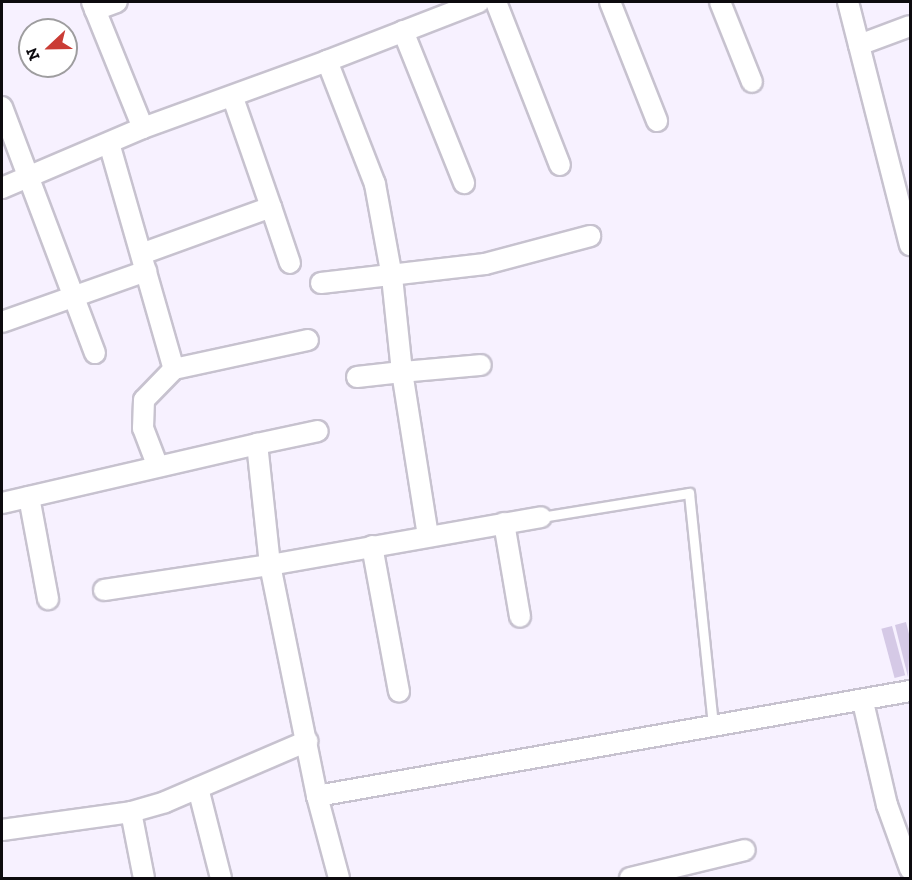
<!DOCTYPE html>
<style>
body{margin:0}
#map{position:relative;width:912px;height:880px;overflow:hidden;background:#f7f1ff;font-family:"Zilla Slab",serif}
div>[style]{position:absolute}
.building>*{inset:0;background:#d5c9e6;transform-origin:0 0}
.roads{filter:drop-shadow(2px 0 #c7c2cf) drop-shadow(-2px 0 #c7c2cf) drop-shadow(0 2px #c7c2cf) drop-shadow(0 -2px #c7c2cf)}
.service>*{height:9px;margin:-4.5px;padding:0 4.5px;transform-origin:4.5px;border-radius:4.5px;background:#fff}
.minor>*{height:20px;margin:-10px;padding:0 10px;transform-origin:10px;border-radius:10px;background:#fff}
span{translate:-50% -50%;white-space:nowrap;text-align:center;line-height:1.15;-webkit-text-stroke:6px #fff;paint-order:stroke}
.frame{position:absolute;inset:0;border:3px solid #0d0b0f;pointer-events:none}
.north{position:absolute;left:18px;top:18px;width:60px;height:60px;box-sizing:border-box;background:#fff;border:2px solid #9e9d9f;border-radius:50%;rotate:248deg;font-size:16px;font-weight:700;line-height:24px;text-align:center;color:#0d0b0f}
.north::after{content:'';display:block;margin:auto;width:21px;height:27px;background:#ca3c35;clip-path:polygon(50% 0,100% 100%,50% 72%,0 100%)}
</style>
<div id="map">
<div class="building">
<i style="clip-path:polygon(906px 622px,910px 638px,908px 677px,895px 625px)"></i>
<i style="left:892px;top:626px;width:51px;height:11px;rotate:75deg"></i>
</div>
<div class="roads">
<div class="service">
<i style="left:541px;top:517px;width:150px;rotate:-9.2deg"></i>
<i style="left:689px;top:493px;width:232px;rotate:84.1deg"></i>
</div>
<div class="minor">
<i style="left:92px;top:2px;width:136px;rotate:68deg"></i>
<i style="left:496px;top:2px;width:175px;rotate:68.6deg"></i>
<i style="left:610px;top:2px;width:128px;rotate:68.4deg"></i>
<i style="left:720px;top:2px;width:86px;rotate:68.2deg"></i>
<i style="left:848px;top:2px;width:251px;rotate:75.7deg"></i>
<i style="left:95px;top:10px;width:23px;rotate:-20deg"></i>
<i style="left:403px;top:31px;width:164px;rotate:68.1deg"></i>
<i style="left:859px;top:45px;width:54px;rotate:-20.4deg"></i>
<i style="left:2px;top:107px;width:263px;rotate:69.3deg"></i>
<i style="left:109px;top:143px;width:235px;rotate:74deg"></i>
<i style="left:174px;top:369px;width:43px;rotate:134.1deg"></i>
<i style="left:144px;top:400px;width:28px;rotate:92deg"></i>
<i style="left:143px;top:428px;width:39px;rotate:69deg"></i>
<i style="left:2px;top:188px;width:153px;rotate:-23.1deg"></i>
<i style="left:143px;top:128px;width:196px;rotate:-20deg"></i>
<i style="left:271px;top:207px;width:59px;rotate:71.3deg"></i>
<i style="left:144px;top:253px;width:135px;rotate:-19.9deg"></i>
<i style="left:271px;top:207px;width:115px;rotate:-109.2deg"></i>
<i style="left:321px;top:283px;width:165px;rotate:-6.6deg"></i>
<i style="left:485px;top:264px;width:109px;rotate:-14.9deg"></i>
<i style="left:2px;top:322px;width:153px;rotate:-19.5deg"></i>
<i style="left:174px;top:369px;width:137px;rotate:-12.2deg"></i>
<i style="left:357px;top:377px;width:45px;rotate:-6.3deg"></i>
<i style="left:402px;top:372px;width:96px;rotate:-96deg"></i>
<i style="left:392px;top:277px;width:95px;rotate:-100.4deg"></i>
<i style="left:375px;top:184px;width:132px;rotate:-111.3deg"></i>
<i style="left:327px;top:61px;width:163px;rotate:-21.2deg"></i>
<i style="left:29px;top:497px;width:104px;rotate:79.4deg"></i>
<i style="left:2px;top:503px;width:262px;rotate:-13deg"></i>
<i style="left:504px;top:523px;width:95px;rotate:80.3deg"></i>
<i style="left:428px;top:536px;width:166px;rotate:-99deg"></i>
<i style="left:402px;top:372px;width:79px;rotate:-5.1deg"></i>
<i style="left:372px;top:546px;width:148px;rotate:79.5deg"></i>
<i style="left:104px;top:590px;width:168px;rotate:-8.6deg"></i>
<i style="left:270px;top:565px;width:122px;rotate:-96.1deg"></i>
<i style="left:257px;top:444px;width:62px;rotate:-12deg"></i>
<i style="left:863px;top:702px;width:106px;rotate:76.9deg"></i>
<i style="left:887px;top:805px;width:68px;rotate:70.2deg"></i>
<i style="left:198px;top:788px;width:93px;rotate:75.7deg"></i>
<i style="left:317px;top:796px;width:602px;rotate:-10.04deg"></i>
<i style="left:131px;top:812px;width:67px;rotate:78.9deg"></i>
<i style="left:2px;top:830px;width:130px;rotate:-7.9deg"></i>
<i style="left:131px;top:812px;width:35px;rotate:-16deg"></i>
<i style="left:165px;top:802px;width:155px;rotate:-23.2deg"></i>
<i style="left:339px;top:878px;width:85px;rotate:-105deg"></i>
<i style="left:317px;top:796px;width:236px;rotate:-101.5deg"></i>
<i style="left:270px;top:565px;width:275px;rotate:-10deg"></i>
<i style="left:630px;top:878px;width:118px;rotate:-13.7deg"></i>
</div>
</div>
<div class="frame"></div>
<div class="north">N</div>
</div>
